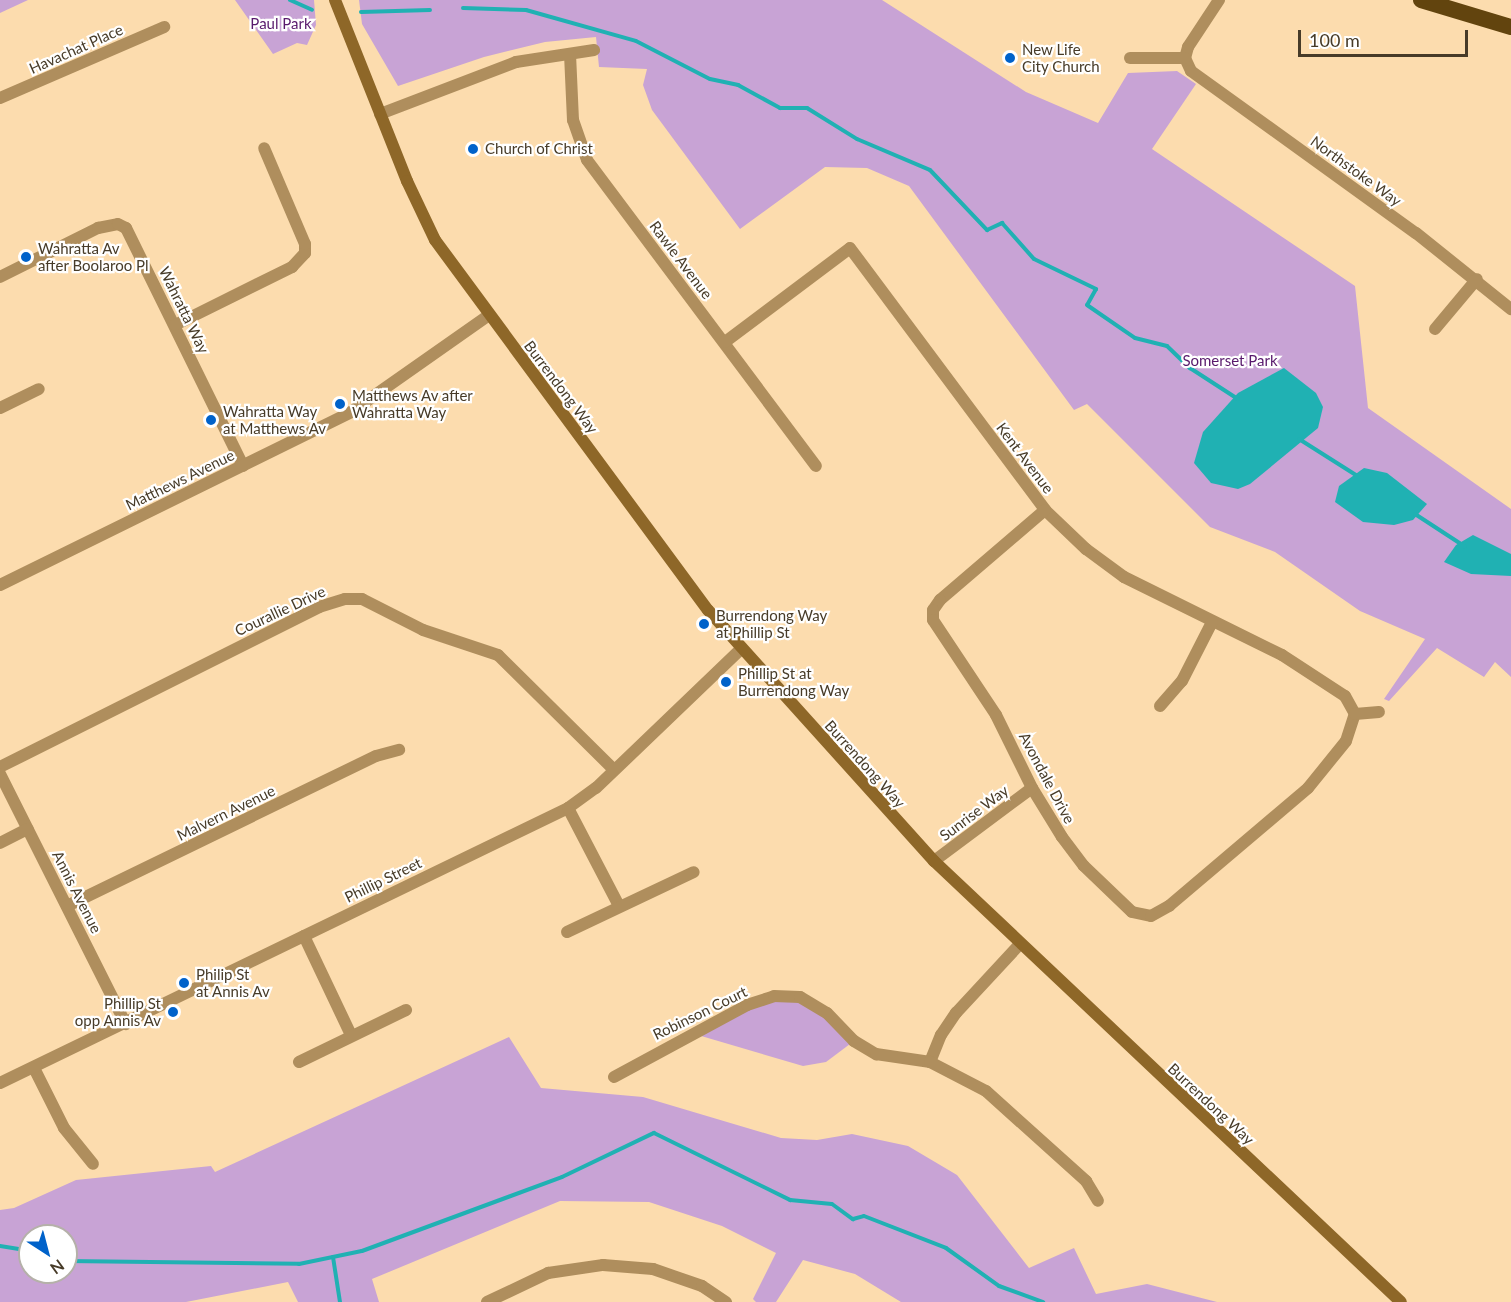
<!DOCTYPE html>
<style>
body{margin:0}
#map{position:relative;width:1511px;height:1302px;overflow:hidden;background:#fcdcae;font-family:Lato,sans-serif}
div>[style]{position:absolute}
.green>*{inset:0;background:#c8a3d5}
.water>*{inset:0;background:#20b1b3}
.stream>*{height:4px;margin:-2px;padding:0 2px;transform-origin:2px;border-radius:2px;background:#20b1b3}
.minor>*{height:12px;margin:-6px;padding:0 6px;transform-origin:6px;border-radius:6px;background:#af8e5d}
.tertiary>*{height:12px;margin:-6px;padding:0 6px;transform-origin:6px;border-radius:6px;background:#af8e5d}
.secondary>*{height:12px;margin:-6px;padding:0 6px;transform-origin:6px;border-radius:6px;background:#8e6728}
.trunk>*{height:16px;margin:-8px;padding:0 8px;transform-origin:8px;border-radius:8px;background:#62440e}
.dots>*{width:16px;height:16px;translate:-50% -50%;box-sizing:border-box;border:3px solid #fff;border-radius:50%}
span{translate:-50% -50%;white-space:nowrap;text-align:center;line-height:1.15;-webkit-text-stroke:4.5px #fff;paint-order:stroke}
.park-label{font-size:15px;color:#58196c}
.street-label{font-size:15px;color:#473b28}
.poi-label{font-size:15px;color:#473b28}
.left{translate:0 -50%;text-align:left}
.right{translate:-100% -50%;text-align:right}
.north{position:absolute;left:18px;top:1224px;width:60px;height:60px;box-sizing:border-box;background:#fff;border:2px solid #b5b1a9;border-radius:50%;rotate:144deg;font-size:16px;font-weight:700;line-height:24px;text-align:center;color:#473b28}
.north::after{content:'';display:block;margin:auto;width:21px;height:27px;background:#0062ca;clip-path:polygon(50% 0,100% 100%,50% 72%,0 100%)}
.scale{position:absolute;left:1298px;top:30px;width:170px;height:27px;box-sizing:border-box;border:3px solid #473b28;border-top:0;padding-left:8px;font-size:18px;line-height:21px;white-space:nowrap;color:#473b28;-webkit-text-stroke:4px #fff;paint-order:stroke}
</style>
<div id="map">
<div class="green">
<i style="clip-path:polygon(0 0,28px 0,0 13px)"></i>
<i style="clip-path:polygon(235px 0,314px 0,316px 25px,307px 45px,297px 43px,273px 54px)"></i>
<i style="clip-path:polygon(359px 0,882px 0,1026px 92px,1098px 123px,1128px 73px,1177px 71px,1196px 84px,1152px 149px,1355px 286px,1368px 408px,1511px 509px,1511px 677px,1495px 662px,1484px 677px,1437px 648px,1389px 701px,1384px 699px,1425px 639px,1360px 611px,1275px 552px,1210px 527px,1087px 404px,1074px 410px,909px 186px,867px 168px,825px 167px,740px 229px,652px 110px,643px 85px,647px 69px,599px 67px,596px 37px,545px 42px,484px 57px,398px 86px,362px 24px)"></i>
<i style="clip-path:polygon(800px 997px,854px 1041px,826px 1062px,803px 1066px,691px 1033px,747px 1005px)"></i>
<i style="clip-path:polygon(evenodd,509px 1037px,541px 1088px,643px 1097px,781px 1138px,817px 1140px,852px 1134px,908px 1146px,957px 1175px,1029px 1268px,1074px 1248px,1096px 1294px,1147px 1284px,1217px 1302px,901px 1302px,855px 1274px,803px 1260px,776px 1302px,756px 1302px,753px 1299px,776px 1253px,722px 1226px,649px 1202px,560px 1201px,372px 1279px,379px 1302px,298px 1302px,288px 1282px,186px 1302px,0 1302px,0 1210px,14px 1208px,76px 1180px,211px 1166px,215px 1172px,509px 1037px,30px 1236px,66px 1236px,66px 1272px,30px 1272px,30px 1236px)"></i>
</div>
<div class="water">
<i style="clip-path:polygon(1284px 368px,1316px 393px,1323px 407px,1318px 428px,1250px 484px,1238px 489px,1211px 483px,1194px 463px,1203px 432px,1238px 393px)"></i>
<i style="clip-path:polygon(1364px 468px,1387px 473px,1427px 504px,1413px 520px,1394px 525px,1363px 522px,1335px 502px,1339px 486px)"></i>
<i style="clip-path:polygon(1473px 535px,1511px 554px,1511px 576px,1471px 574px,1444px 562px,1456px 545px)"></i>
</div>
<div class="stream">
<i style="left:290px;top:0;width:24px;rotate:24deg"></i>
<i style="left:463px;top:8px;width:63px;rotate:1.8deg"></i>
<i style="left:526px;top:10px;width:114px;rotate:15.7deg"></i>
<i style="left:636px;top:41px;width:83px;rotate:27.2deg"></i>
<i style="left:710px;top:79px;width:29px;rotate:12deg"></i>
<i style="left:738px;top:85px;width:48px;rotate:28.7deg"></i>
<i style="left:780px;top:108px;width:27px"></i>
<i style="left:807px;top:108px;width:59px;rotate:31.8deg"></i>
<i style="left:857px;top:139px;width:79px;rotate:23deg"></i>
<i style="left:930px;top:170px;width:83px;rotate:46.5deg"></i>
<i style="left:987px;top:230px;width:17px;rotate:-25deg"></i>
<i style="left:1002px;top:223px;width:48px;rotate:48.4deg"></i>
<i style="left:1034px;top:259px;width:69px;rotate:25.8deg"></i>
<i style="left:1096px;top:289px;width:18px;rotate:119deg"></i>
<i style="left:1087px;top:305px;width:58px;rotate:34.5deg"></i>
<i style="left:1135px;top:338px;width:33px;rotate:14deg"></i>
<i style="left:1167px;top:346px;width:32px;rotate:44deg"></i>
<i style="left:1190px;top:368px;width:57px;rotate:32.9deg"></i>
<i style="left:361px;top:12px;width:69px;rotate:-1.7deg"></i>
<i style="left:1299px;top:439px;width:71px;rotate:32.3deg"></i>
<i style="left:1415px;top:514px;width:59px;rotate:33.1deg"></i>
<i style="left:0;top:1246px;width:30px;rotate:9deg"></i>
<i style="left:333px;top:1257px;width:46px;rotate:81.2deg"></i>
<i style="left:66px;top:1261px;width:233px;rotate:0.7deg"></i>
<i style="left:299px;top:1264px;width:64px;rotate:-11.7deg"></i>
<i style="left:362px;top:1251px;width:213px;rotate:-20.3deg"></i>
<i style="left:562px;top:1177px;width:102px;rotate:-25.6deg"></i>
<i style="left:654px;top:1133px;width:152px;rotate:26.2deg"></i>
<i style="left:790px;top:1200px;width:42px;rotate:5.4deg"></i>
<i style="left:832px;top:1204px;width:26px;rotate:36deg"></i>
<i style="left:853px;top:1219px;width:11px;rotate:-15deg"></i>
<i style="left:864px;top:1216px;width:88px;rotate:21.3deg"></i>
<i style="left:946px;top:1248px;width:65px;rotate:35.6deg"></i>
<i style="left:999px;top:1286px;width:47px;rotate:20deg"></i>
</div>
<div class="minor">
<i style="left:1219px;top:0;width:56px;rotate:123.4deg"></i>
<i style="left:1188px;top:47px;width:11px;rotate:105deg"></i>
<i style="left:1185px;top:58px;width:14px;rotate:65deg"></i>
<i style="left:1191px;top:71px;width:277px;rotate:35.8deg"></i>
<i style="left:1416px;top:233px;width:122px;rotate:38.7deg"></i>
<i style="left:570px;top:54px;width:66px;rotate:87.4deg"></i>
<i style="left:573px;top:120px;width:42px;rotate:70.7deg"></i>
<i style="left:587px;top:160px;width:382px;rotate:53.2deg"></i>
<i style="left:1130px;top:58px;width:55px"></i>
<i style="left:0;top:98px;width:179px;rotate:-23.4deg"></i>
<i style="left:380px;top:114px;width:146px;rotate:-20.9deg"></i>
<i style="left:516px;top:62px;width:79px;rotate:-8.7deg"></i>
<i style="left:0;top:277px;width:110px;rotate:-26.6deg"></i>
<i style="left:98px;top:228px;width:20px;rotate:-11deg"></i>
<i style="left:118px;top:224px;width:9px;rotate:27deg"></i>
<i style="left:126px;top:228px;width:265px;rotate:63.8deg"></i>
<i style="left:175px;top:325px;width:131px;rotate:-26.4deg"></i>
<i style="left:292px;top:267px;width:19px;rotate:-47deg"></i>
<i style="left:305px;top:253px;width:9px;rotate:-90deg"></i>
<i style="left:305px;top:244px;width:104px;rotate:-113.1deg"></i>
<i style="left:1435px;top:329px;width:65px;rotate:-50deg"></i>
<i style="left:725px;top:342px;width:156px;rotate:-36.9deg"></i>
<i style="left:850px;top:248px;width:327px;rotate:53.3deg"></i>
<i style="left:1045px;top:510px;width:57px;rotate:43.6deg"></i>
<i style="left:1086px;top:549px;width:47px;rotate:36.4deg"></i>
<i style="left:1124px;top:577px;width:176px;rotate:26.3deg"></i>
<i style="left:1282px;top:655px;width:75px;rotate:33.1deg"></i>
<i style="left:1345px;top:696px;width:21px;rotate:61deg"></i>
<i style="left:0;top:408px;width:43px;rotate:-26deg"></i>
<i style="left:1045px;top:510px;width:138px;rotate:139.4deg"></i>
<i style="left:940px;top:600px;width:12px;rotate:125deg"></i>
<i style="left:933px;top:610px;width:10px;rotate:90deg"></i>
<i style="left:933px;top:620px;width:114px;rotate:56.4deg"></i>
<i style="left:996px;top:715px;width:81px;rotate:63.7deg"></i>
<i style="left:1032px;top:788px;width:57px;rotate:58.5deg"></i>
<i style="left:1062px;top:837px;width:36px;rotate:53deg"></i>
<i style="left:1084px;top:866px;width:66px;rotate:43.8deg"></i>
<i style="left:1132px;top:912px;width:19px;rotate:12deg"></i>
<i style="left:1151px;top:916px;width:21px;rotate:-29deg"></i>
<i style="left:1169px;top:906px;width:182px;rotate:-40.3deg"></i>
<i style="left:1308px;top:788px;width:60px;rotate:-51deg"></i>
<i style="left:1346px;top:741px;width:28px;rotate:-72deg"></i>
<i style="left:1355px;top:714px;width:24px;rotate:-5deg"></i>
<i style="left:1160px;top:706px;width:33px;rotate:-49deg"></i>
<i style="left:1182px;top:681px;width:66px;rotate:-63deg"></i>
<i style="left:0;top:767px;width:357px;rotate:-26.6deg"></i>
<i style="left:319px;top:607px;width:27px;rotate:-17deg"></i>
<i style="left:345px;top:599px;width:17px"></i>
<i style="left:362px;top:599px;width:68px;rotate:26.9deg"></i>
<i style="left:423px;top:630px;width:79px;rotate:18.4deg"></i>
<i style="left:498px;top:655px;width:162px;rotate:44.7deg"></i>
<i style="left:0;top:774px;width:280px;rotate:63.3deg"></i>
<i style="left:568px;top:808px;width:110px;rotate:62.5deg"></i>
<i style="left:0;top:843px;width:31px;rotate:-27deg"></i>
<i style="left:934px;top:861px;width:122px;rotate:-36.7deg"></i>
<i style="left:67px;top:906px;width:343px;rotate:-25.9deg"></i>
<i style="left:376px;top:756px;width:24px;rotate:-15deg"></i>
<i style="left:567px;top:932px;width:140px;rotate:-25.3deg"></i>
<i style="left:304px;top:936px;width:110px;rotate:64.6deg"></i>
<i style="left:299px;top:1062px;width:119px;rotate:-25.9deg"></i>
<i style="left:930px;top:1062px;width:29px;rotate:-68deg"></i>
<i style="left:941px;top:1035px;width:27px;rotate:-56deg"></i>
<i style="left:956px;top:1013px;width:93px;rotate:-47.2deg"></i>
<i style="left:34px;top:1068px;width:67px;rotate:63.4deg"></i>
<i style="left:64px;top:1128px;width:46px;rotate:51.1deg"></i>
<i style="left:614px;top:1077px;width:151px;rotate:-28.4deg"></i>
<i style="left:747px;top:1005px;width:28px;rotate:-18deg"></i>
<i style="left:774px;top:996px;width:26px;rotate:2deg"></i>
<i style="left:800px;top:997px;width:31px;rotate:31deg"></i>
<i style="left:827px;top:1013px;width:39px;rotate:46deg"></i>
<i style="left:854px;top:1041px;width:26px;rotate:31deg"></i>
<i style="left:876px;top:1054px;width:55px;rotate:8.4deg"></i>
<i style="left:930px;top:1062px;width:63px;rotate:27.4deg"></i>
<i style="left:986px;top:1091px;width:135px;rotate:42deg"></i>
<i style="left:1086px;top:1181px;width:23px;rotate:59deg"></i>
<i style="left:0;top:1083px;width:631px;rotate:-25.83deg"></i>
<i style="left:568px;top:808px;width:34px;rotate:-36deg"></i>
<i style="left:596px;top:788px;width:201px;rotate:-43.8deg"></i>
</div>
<div class="tertiary">
<i style="left:0;top:585px;width:391px;rotate:-26.2deg"></i>
<i style="left:351px;top:412px;width:169px;rotate:-35.1deg"></i>
<i style="left:487px;top:1302px;width:68px;rotate:-25.4deg"></i>
<i style="left:548px;top:1273px;width:56px;rotate:-8.3deg"></i>
<i style="left:603px;top:1265px;width:50px;rotate:4.6deg"></i>
<i style="left:653px;top:1269px;width:52px;rotate:19.1deg"></i>
<i style="left:702px;top:1286px;width:29px;rotate:34deg"></i>
</div>
<div class="secondary">
<i style="left:335px;top:0;width:195px;rotate:68.3deg"></i>
<i style="left:407px;top:181px;width:65px;rotate:64.6deg"></i>
<i style="left:435px;top:240px;width:460px;rotate:53.6deg"></i>
<i style="left:708px;top:610px;width:338px;rotate:48deg"></i>
<i style="left:934px;top:861px;width:642px;rotate:43.36deg"></i>
</div>
<div class="trunk">
<i style="left:1421px;top:0;width:94px;rotate:16.7deg"></i>
</div>
<div class="dots">
<i style="left:1010px;top:58px;background:#0062ca"></i>
<i style="left:473px;top:149px;background:#0062ca"></i>
<i style="left:26px;top:257px;background:#0062ca"></i>
<i style="left:340px;top:404px;background:#0062ca"></i>
<i style="left:211px;top:420px;background:#0062ca"></i>
<i style="left:704px;top:624px;background:#0062ca"></i>
<i style="left:726px;top:682px;background:#0062ca"></i>
<i style="left:184px;top:983px;background:#0062ca"></i>
<i style="left:173px;top:1012px;background:#0062ca"></i>
</div>
<div class="park-label">
<span style="left:281px;top:24px">Paul Park</span>
<span style="left:1230px;top:361px">Somerset Park</span>
</div>
<div class="street-label">
<span style="left:76px;top:49px;rotate:-24deg">Havachat Place</span>
<span style="left:1356px;top:171px;rotate:36deg">Northstoke Way</span>
<span style="left:681px;top:260px;rotate:53deg">Rawle Avenue</span>
<span style="left:184px;top:310px;rotate:64deg">Wahratta Way</span>
<span style="left:561px;top:387px;rotate:53deg">Burrendong Way</span>
<span style="left:1025px;top:458px;rotate:53deg">Kent Avenue</span>
<span style="left:180px;top:480px;rotate:-26deg">Matthews Avenue</span>
<span style="left:280px;top:611px;rotate:-25deg">Courallie Drive</span>
<span style="left:865px;top:764px;rotate:48deg">Burrendong Way</span>
<span style="left:1047px;top:778px;rotate:62deg">Avondale Drive</span>
<span style="left:226px;top:813px;rotate:-26deg">Malvern Avenue</span>
<span style="left:974px;top:813px;rotate:-37deg">Sunrise Way</span>
<span style="left:383px;top:880px;rotate:-26deg">Phillip Street</span>
<span style="left:77px;top:892px;rotate:63deg">Annis Avenue</span>
<span style="left:700px;top:1013px;rotate:-26deg">Robinson Court</span>
<span style="left:1211px;top:1104px;rotate:43deg">Burrendong Way</span>
</div>
<div class="poi-label">
<span class="left" style="left:1022px;top:58px">New Life<br>City Church</span>
<span class="left" style="left:485px;top:149px">Church of Christ</span>
<span class="left" style="left:38px;top:257px">Wahratta Av<br>after Boolaroo Pl</span>
<span class="left" style="left:352px;top:404px">Matthews Av after<br>Wahratta Way</span>
<span class="left" style="left:223px;top:420px">Wahratta Way<br>at Matthews Av</span>
<span class="left" style="left:716px;top:624px">Burrendong Way<br>at Phillip St</span>
<span class="left" style="left:738px;top:682px">Phillip St at<br>Burrendong Way</span>
<span class="left" style="left:196px;top:983px">Philip St<br>at Annis Av</span>
<span class="right" style="left:161px;top:1012px">Phillip St<br>opp Annis Av</span>
</div>
<div class="north">N</div>
<div class="scale">100 m</div>
</div>
